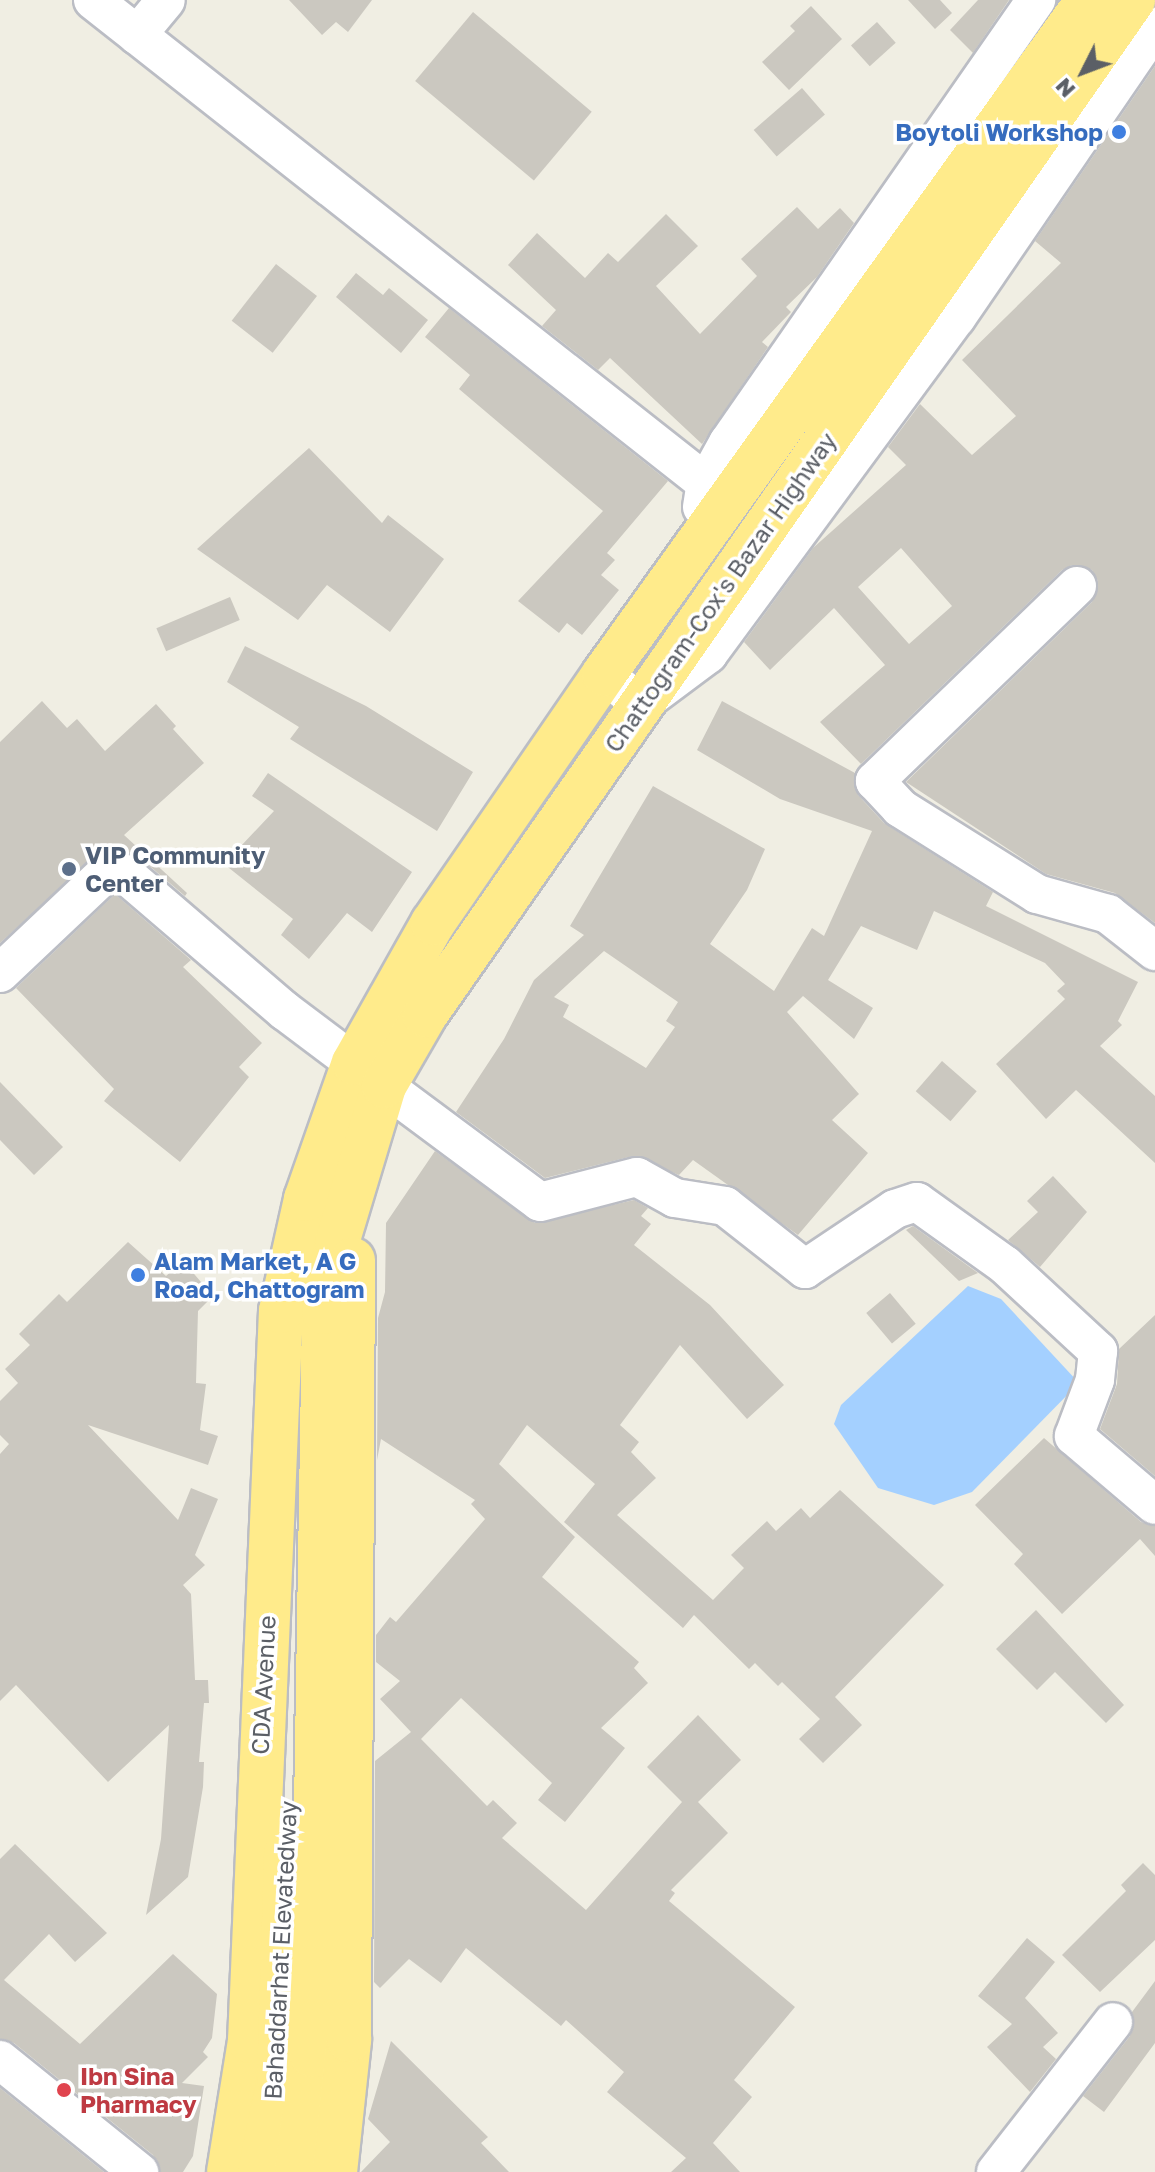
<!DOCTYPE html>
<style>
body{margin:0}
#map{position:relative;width:1155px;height:2172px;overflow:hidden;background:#f0eee3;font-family:"Golos Text",sans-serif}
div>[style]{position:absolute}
.water>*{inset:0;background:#a4d0ff}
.building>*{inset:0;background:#cbc8c0;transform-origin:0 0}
.roads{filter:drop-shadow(2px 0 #bbbdc4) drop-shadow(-2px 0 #bbbdc4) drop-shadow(0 2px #bbbdc4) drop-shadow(0 -2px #bbbdc4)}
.street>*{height:38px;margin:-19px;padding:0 19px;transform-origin:19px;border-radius:19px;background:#fff}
.highway>*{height:44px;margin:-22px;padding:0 22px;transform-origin:22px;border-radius:22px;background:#ffeb8b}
.dots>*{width:22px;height:22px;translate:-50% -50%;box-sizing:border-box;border:4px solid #fff;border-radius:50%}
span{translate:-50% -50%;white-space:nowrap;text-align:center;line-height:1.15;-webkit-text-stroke:7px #fff;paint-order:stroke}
.shop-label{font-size:24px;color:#366cbe;font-weight:700}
.right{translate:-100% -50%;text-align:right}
.left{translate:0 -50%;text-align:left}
.street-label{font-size:24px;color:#5b5f66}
.service-label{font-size:24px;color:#4e5e75;font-weight:700}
.health-label{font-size:24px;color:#be3a42;font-weight:700}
.north{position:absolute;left:1043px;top:32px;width:80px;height:80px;-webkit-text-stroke:6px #fff;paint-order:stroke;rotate:228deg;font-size:22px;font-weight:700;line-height:32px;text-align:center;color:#5b5f66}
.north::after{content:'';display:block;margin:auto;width:28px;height:36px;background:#5b5f66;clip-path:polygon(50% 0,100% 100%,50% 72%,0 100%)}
</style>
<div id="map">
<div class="water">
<i style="clip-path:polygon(968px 1286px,1001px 1299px,1079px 1383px,972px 1492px,934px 1505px,878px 1488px,834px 1424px,841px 1405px)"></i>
</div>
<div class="building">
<i style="clip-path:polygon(289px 0,372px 0,348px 32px,336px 22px,322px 35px)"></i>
<i style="clip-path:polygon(908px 0,940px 0,952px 13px,935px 29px)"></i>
<i style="clip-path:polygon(978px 0,1009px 0,973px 53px,950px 30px)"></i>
<i style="clip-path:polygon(811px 6px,842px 39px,789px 90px,762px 62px,795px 31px,790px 26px)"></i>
<i style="left:473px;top:12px;width:155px;height:90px;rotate:40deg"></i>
<i style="left:877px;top:22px;width:28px;height:35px;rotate:48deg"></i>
<i style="clip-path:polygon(evenodd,1155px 66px,1155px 923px,1115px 893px,1046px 874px,906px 782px,1092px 602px,1098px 581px,1092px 570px,1072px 565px,1062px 570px,861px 764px,820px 722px,885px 665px,834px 608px,770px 670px,744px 642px,813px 548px,906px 465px,888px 447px,920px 404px,972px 455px,1016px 416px,962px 360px,1061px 263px,1035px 241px,1155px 66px,901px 548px,952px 606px,909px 644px,858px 587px,901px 548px)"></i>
<i style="left:802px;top:88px;width:35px;height:64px;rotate:49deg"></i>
<i style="clip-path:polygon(797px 207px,818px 229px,840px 208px,854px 223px,817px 277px,786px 307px,791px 312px,762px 342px,768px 347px,702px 444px,610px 358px,598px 370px,542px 326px,556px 310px,508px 265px,537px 233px,585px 278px,608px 253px,618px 262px,666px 214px,698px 246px,656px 286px,700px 334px,757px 276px,741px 259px)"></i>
<i style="left:276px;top:264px;width:52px;height:72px;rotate:38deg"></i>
<i style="clip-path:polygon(356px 273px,383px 295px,389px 288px,428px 320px,401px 353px,336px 297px)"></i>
<i style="clip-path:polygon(449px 308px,668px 481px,607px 553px,615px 560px,601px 575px,619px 590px,582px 635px,567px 623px,559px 633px,518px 601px,603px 511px,459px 389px,470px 375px,425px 337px)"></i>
<i style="clip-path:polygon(309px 448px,382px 523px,388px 515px,444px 559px,390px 632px,327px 585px,298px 620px,197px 549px)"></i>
<i style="left:230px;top:597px;width:25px;height:80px;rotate:67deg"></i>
<i style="clip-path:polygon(245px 646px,366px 706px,473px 772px,437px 831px,290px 739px,299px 727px,227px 682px)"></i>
<i style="clip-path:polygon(42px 701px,67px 728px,77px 719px,105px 751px,156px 704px,176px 726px,173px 729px,204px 763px,124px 835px,187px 893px,185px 896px,139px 857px,103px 849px,0 943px,0 742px)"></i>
<i style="clip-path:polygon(evenodd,722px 701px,855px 773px,858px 795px,884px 823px,993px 892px,986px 906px,1138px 982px,1118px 1021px,1122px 1025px,1100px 1046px,1155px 1096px,1155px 1163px,1076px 1090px,1046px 1119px,996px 1064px,1065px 999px,1057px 991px,1065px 984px,1045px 963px,934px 911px,917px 950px,861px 926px,828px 980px,873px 1008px,854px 1039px,803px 996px,787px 1012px,859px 1094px,832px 1120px,868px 1153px,798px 1235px,693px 1160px,679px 1175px,633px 1156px,545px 1178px,456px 1112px,504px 1039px,534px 980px,584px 935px,570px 926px,653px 786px,765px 849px,747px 890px,710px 944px,774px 991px,812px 928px,824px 936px,872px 831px,780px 799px,697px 750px,722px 701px,604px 951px,678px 1002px,666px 1021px,675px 1027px,646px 1068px,563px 1017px,569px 1005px,554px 997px,604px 951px)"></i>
<i style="clip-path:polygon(268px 773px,412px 872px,372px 932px,347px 913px,309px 959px,281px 935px,293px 919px,224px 864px,274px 811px,252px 796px)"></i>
<i style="clip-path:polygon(115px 894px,191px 960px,183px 967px,262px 1043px,239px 1067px,249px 1077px,180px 1162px,104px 1101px,114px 1089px,16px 988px)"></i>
<i style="left:942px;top:1061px;width:46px;height:40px;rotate:41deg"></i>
<i style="clip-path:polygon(0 1082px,63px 1147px,34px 1175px,0 1140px)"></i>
<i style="clip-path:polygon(435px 1151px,535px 1223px,634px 1200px,648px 1208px,641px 1216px,651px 1224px,634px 1245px,710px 1305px,784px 1385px,747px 1419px,680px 1345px,620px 1425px,639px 1442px,631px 1452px,656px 1478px,617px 1515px,713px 1600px,744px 1568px,731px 1555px,767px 1521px,776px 1531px,801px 1508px,810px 1518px,840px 1490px,944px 1585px,835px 1697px,862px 1725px,823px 1763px,799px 1739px,820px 1719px,782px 1682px,778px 1686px,755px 1663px,749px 1669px,694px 1615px,683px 1628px,564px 1522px,595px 1484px,527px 1425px,499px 1464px,575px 1537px,542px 1577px,639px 1662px,634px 1668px,648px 1683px,601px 1728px,625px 1748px,565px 1822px,538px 1800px,552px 1783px,461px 1698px,421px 1739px,487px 1806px,493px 1800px,517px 1823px,502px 1838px,586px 1910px,682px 1802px,647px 1767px,698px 1715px,741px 1760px,698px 1802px,728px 1833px,671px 1890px,675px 1893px,669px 1901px,795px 2007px,734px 2080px,752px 2097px,713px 2143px,740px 2172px,671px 2172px,686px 2158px,607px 2092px,624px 2072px,566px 2020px,561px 2026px,466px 1948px,441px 1983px,409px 1959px,380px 1988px,374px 1982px,375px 1761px,411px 1732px,380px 1699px,400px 1681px,376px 1662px,376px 1635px,390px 1617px,396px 1622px,485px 1519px,471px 1504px,475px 1500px,381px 1439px,377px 1460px,378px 1318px,385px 1292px,386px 1223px)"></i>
<i style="clip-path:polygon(1053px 1176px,1087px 1212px,1040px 1267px,1008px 1240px,1038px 1212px,1027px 1201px)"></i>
<i style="clip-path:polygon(913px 1226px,978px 1273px,959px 1281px,906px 1230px)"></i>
<i style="clip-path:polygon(128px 1242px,166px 1276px,183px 1261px,213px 1296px,198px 1311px,196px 1383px,206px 1384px,200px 1430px,218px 1436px,208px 1465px,88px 1425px,178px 1520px,191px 1488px,218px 1499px,195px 1555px,205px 1565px,183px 1585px,191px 1594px,195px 1680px,208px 1680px,209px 1703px,204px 1703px,199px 1762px,204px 1762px,203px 1787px,188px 1877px,146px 1915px,161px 1839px,169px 1725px,108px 1782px,16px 1685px,0 1701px,0 1454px,9px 1444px,0 1435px,0 1401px,18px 1383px,5px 1369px,30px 1345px,19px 1334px,59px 1294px,67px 1302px)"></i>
<i style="left:890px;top:1293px;width:40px;height:31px;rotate:50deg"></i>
<i style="clip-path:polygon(1155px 1315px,1155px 1476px,1100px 1429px,1117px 1384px,1119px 1349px)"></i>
<i style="clip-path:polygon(1044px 1438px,1141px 1522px,1155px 1526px,1155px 1556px,1140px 1539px,1062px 1614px,1014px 1564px,1023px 1554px,975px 1505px)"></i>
<i style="clip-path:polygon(1036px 1610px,1124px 1705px,1106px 1723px,1055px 1672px,1037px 1690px,996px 1649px)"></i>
<i style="clip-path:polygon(15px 1844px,107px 1933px,75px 1962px,49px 1934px,4px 1980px,80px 2044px,173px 1954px,217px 1994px,212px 2038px,203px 2052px,208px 2057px,182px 2083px,204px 2086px,193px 2156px,183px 2172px,160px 2172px,153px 2155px,14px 2043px,0 2039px,0 1859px)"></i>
<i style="clip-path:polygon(1143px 1863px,1155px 1875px,1155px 1940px,1100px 1992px,1062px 1955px,1126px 1891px,1121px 1885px)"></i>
<i style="clip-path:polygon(1027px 1938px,1055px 1962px,1025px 1998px,1058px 2033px,1043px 2047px,1056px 2059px,1030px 2092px,987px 2047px,1012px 2024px,978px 1996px)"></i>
<i style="clip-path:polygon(1155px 1981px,1155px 2043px,1104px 2112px,1083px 2096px,1130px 2036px,1132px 2012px)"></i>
<i style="clip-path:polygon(391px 2041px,488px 2137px,481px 2143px,509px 2172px,361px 2172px,390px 2142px,368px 2119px)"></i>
<i style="clip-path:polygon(0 2088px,104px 2172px,0 2172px)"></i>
</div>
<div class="roads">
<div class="street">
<i style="left:93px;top:0;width:780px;rotate:38.24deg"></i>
<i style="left:137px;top:35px;width:45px;rotate:-50.4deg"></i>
<i style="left:702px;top:507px;width:24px;rotate:-81deg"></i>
<i style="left:706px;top:483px;width:46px;rotate:-61.2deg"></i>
<i style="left:728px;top:443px;width:540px;rotate:-55.19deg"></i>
<i style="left:1077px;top:586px;width:281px;rotate:136deg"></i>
<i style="left:875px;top:781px;width:37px;rotate:47deg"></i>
<i style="left:900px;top:808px;width:162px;rotate:32.1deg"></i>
<i style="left:1037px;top:894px;width:74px;rotate:15.7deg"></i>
<i style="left:1108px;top:914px;width:60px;rotate:38.2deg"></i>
<i style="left:604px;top:674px;width:48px;rotate:39deg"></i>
<i style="left:641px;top:704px;width:84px;rotate:-36.7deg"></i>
<i style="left:708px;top:654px;width:418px;rotate:-53.6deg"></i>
<i style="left:956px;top:318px;width:353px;rotate:-55.6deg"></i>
<i style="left:0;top:973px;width:150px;rotate:-43.4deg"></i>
<i style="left:109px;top:870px;width:16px;rotate:14deg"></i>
<i style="left:125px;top:874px;width:211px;rotate:40.6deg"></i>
<i style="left:285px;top:1011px;width:86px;rotate:37deg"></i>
<i style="left:384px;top:1086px;width:194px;rotate:36.6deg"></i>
<i style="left:540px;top:1202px;width:100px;rotate:-14.5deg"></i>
<i style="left:637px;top:1177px;width:43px;rotate:28.9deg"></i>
<i style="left:675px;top:1198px;width:51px;rotate:9.1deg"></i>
<i style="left:725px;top:1206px;width:102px;rotate:38.2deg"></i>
<i style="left:805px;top:1269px;width:108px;rotate:-33.7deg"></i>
<i style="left:895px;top:1209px;width:23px;rotate:-18deg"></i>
<i style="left:917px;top:1202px;width:108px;rotate:35.6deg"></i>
<i style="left:1005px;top:1265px;width:127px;rotate:42.8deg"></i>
<i style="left:1098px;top:1351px;width:29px;rotate:96deg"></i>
<i style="left:1095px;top:1380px;width:60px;rotate:110.6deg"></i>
<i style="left:1074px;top:1436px;width:106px;rotate:40.4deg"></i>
<i style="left:0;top:2060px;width:179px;rotate:38.9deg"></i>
<i style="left:996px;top:2172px;width:190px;rotate:-52deg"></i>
</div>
<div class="highway">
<i style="left:229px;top:2172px;width:133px;rotate:-80.9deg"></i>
<i style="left:250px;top:2041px;width:731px;rotate:-87.57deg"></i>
<i style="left:281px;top:1311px;width:115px;rotate:-77.4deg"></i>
<i style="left:306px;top:1199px;width:144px;rotate:-70.6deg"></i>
<i style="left:354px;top:1063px;width:161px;rotate:-60.6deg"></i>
<i style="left:433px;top:923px;width:302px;rotate:-55.5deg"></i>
<i style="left:604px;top:674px;width:830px;rotate:-54.32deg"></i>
<i style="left:260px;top:2172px;width:95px;rotate:-78.5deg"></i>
<i style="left:279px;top:2079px;width:226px;rotate:-88.2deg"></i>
<i style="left:297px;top:2172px;width:118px;rotate:-82.7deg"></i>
<i style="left:312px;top:2055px;width:743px;rotate:-89.07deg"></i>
<i style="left:324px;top:1312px;width:70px;rotate:-79.3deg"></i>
<i style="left:337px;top:1243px;width:164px;rotate:-73.3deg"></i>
<i style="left:384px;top:1086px;width:82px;rotate:-60deg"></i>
<i style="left:425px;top:1015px;width:1238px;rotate:-55.1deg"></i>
<i style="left:335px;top:2172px;width:133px;rotate:-83.9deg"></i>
<i style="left:349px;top:2040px;width:780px;rotate:-89.71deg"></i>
</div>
</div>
<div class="dots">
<i style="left:1119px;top:132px;background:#3f7fe0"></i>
<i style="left:69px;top:869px;background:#5c6f8a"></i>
<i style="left:138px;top:1275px;background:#3f7fe0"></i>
<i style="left:64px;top:2090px;background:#e0444e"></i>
</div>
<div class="shop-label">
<span class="right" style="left:1103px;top:132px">Boytoli Workshop</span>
<span class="left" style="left:154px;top:1275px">Alam Market, A G<br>Road, Chattogram</span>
</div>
<div class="street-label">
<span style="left:720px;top:592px;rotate:-55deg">Chattogram-Cox's Bazar Highway</span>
<span style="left:263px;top:1685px;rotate:-87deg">CDA Avenue</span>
<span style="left:280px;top:1950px;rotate:-87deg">Bahaddarhat Elevatedway</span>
</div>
<div class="service-label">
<span class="left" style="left:85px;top:869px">VIP Community<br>Center</span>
</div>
<div class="health-label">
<span class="left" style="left:80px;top:2090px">Ibn Sina<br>Pharmacy</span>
</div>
<div class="north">N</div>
</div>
